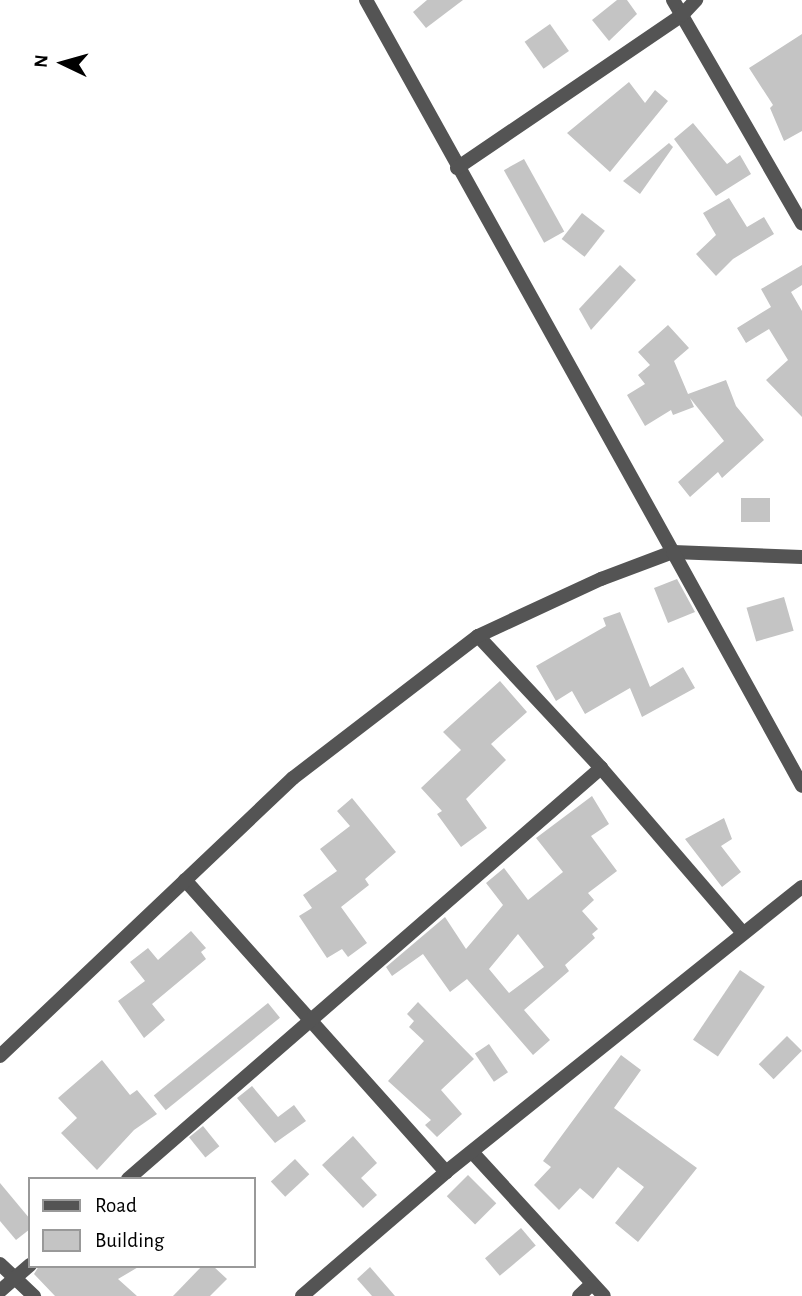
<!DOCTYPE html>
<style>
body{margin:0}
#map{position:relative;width:802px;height:1296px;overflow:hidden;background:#fff;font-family:"Alegreya Sans",sans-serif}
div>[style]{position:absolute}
.building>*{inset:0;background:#c4c4c4;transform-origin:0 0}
.street>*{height:14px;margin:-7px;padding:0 7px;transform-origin:7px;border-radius:7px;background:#545454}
span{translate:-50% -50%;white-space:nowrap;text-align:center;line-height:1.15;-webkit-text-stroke:5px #fff;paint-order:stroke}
.legend{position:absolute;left:28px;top:1177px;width:228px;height:91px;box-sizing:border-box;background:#fff;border:2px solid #999;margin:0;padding:9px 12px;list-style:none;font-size:21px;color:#000}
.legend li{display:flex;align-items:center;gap:14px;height:35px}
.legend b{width:35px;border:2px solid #999}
.north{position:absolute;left:28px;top:28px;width:70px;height:70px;-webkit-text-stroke:5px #fff;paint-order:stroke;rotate:275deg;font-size:19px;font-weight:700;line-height:28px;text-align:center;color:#000}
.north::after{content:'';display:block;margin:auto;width:24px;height:32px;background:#000;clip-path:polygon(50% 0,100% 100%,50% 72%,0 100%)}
</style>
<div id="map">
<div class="building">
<i style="clip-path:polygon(427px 0,463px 0,426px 28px,413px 12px)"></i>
<i style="clip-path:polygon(617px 0,627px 0,637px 14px,609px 41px,592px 20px)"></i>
<i style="left:550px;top:24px;width:33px;height:31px;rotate:55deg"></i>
<i style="clip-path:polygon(802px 34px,802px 131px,784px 141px,770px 108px,773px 105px,749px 68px)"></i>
<i style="clip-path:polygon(629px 82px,645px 103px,655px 90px,668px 101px,610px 172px,567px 133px)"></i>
<i style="clip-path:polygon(693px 123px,727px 164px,740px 155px,751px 174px,716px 196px,674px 139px)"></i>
<i style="clip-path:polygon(669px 143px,673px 147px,640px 194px,623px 181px)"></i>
<i style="left:524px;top:159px;width:83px;height:23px;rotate:61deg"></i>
<i style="clip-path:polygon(729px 198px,747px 227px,764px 217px,774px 234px,733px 259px,716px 276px,696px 254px,716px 235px,703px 213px)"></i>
<i style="left:582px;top:213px;width:29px;height:33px;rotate:38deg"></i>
<i style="clip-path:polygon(620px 265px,636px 280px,591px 330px,579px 309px)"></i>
<i style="clip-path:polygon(802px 265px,802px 285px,791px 292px,802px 311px,802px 417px,766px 380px,788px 360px,769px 329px,746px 343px,737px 328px,771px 307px,761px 289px)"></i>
<i style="clip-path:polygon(668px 325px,689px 348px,674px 361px,688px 394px,726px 380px,736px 406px,764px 440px,722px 478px,718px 472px,690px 497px,678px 482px,724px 441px,690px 398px,694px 407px,673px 415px,671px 410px,645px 426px,627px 395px,645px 384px,638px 375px,650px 365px,638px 352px)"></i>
<i style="left:770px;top:498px;width:24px;height:29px;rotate:90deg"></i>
<i style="clip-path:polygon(677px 579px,695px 612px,668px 623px,654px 588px)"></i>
<i style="left:784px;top:597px;width:35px;height:39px;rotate:74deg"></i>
<i style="clip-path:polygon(620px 612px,650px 687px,683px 667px,695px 688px,642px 717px,630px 688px,585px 714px,572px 691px,556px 701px,536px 666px,606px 626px,603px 618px)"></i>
<i style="clip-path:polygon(500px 681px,527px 712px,491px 744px,506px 760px,466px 799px,487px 828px,461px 847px,437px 814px,442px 811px,421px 788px,461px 750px,443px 732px)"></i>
<i style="clip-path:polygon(evenodd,592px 796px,609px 824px,591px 836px,617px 871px,588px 893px,594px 900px,582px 911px,598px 929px,592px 934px,595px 938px,565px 965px,569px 971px,524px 1010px,550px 1040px,533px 1055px,467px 979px,450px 992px,423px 954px,392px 976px,386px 967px,445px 917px,466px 949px,503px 905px,486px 883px,504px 868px,528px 900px,563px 872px,536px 838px,592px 796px,518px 934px,544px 967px,509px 993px,489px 969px,518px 934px)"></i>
<i style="clip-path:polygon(352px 798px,396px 852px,365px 879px,369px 885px,341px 907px,367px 943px,348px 957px,342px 949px,327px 958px,299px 916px,312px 908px,303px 895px,337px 871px,320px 849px,350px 826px,337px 811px)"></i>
<i style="clip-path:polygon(724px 818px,732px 839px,721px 846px,741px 872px,722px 887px,685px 839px)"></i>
<i style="clip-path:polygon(191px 931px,206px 948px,201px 952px,206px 959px,152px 1004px,165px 1020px,144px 1038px,118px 1001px,145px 981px,130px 962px,148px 948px,158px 960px)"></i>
<i style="left:740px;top:970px;width:30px;height:84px;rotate:34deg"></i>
<i style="clip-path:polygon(418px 1002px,474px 1059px,441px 1090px,462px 1114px,437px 1137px,425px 1125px,431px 1120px,388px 1081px,424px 1041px,409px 1027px,414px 1021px,407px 1014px)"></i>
<i style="left:268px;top:1003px;width:19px;height:147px;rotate:51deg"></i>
<i style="left:787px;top:1036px;width:21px;height:40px;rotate:45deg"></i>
<i style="left:489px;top:1044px;width:34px;height:17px;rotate:56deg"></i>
<i style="clip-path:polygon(621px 1055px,641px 1070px,614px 1108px,697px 1168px,638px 1242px,615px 1223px,644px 1187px,618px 1167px,593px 1199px,580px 1188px,559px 1210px,534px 1185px,551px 1167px,543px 1161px)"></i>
<i style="clip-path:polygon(102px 1060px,130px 1095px,137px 1090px,157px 1114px,134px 1130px,97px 1170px,61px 1133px,77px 1118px,58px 1098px)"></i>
<i style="clip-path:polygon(252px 1086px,278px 1117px,294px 1105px,306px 1121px,275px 1143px,237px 1098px)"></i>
<i style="left:203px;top:1126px;width:26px;height:18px;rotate:51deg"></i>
<i style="clip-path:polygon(353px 1136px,377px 1163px,361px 1178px,377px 1195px,363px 1208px,322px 1165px)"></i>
<i style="left:295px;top:1159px;width:21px;height:33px;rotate:47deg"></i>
<i style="left:468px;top:1175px;width:40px;height:30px;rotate:45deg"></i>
<i style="clip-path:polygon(0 1183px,30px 1219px,30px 1229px,16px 1240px,0 1221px)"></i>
<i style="left:521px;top:1228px;width:23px;height:47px;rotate:50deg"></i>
<i style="clip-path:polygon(39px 1266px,140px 1266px,118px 1279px,137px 1296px,55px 1296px,34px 1274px)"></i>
<i style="clip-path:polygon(202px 1266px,213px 1266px,227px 1279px,210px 1296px,173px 1296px)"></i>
<i style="clip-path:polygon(370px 1267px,395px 1296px,372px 1296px,357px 1279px)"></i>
</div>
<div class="street">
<i style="left:366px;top:0;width:632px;rotate:60.92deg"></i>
<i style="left:673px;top:552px;width:129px;rotate:2.2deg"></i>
<i style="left:673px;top:0;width:258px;rotate:60deg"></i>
<i style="left:457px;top:168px;width:272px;rotate:-34.2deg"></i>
<i style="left:682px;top:15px;width:21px;rotate:-47deg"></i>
<i style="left:478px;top:636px;width:180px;rotate:47deg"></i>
<i style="left:601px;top:768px;width:215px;rotate:49.3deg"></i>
<i style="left:185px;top:880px;width:392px;rotate:48.2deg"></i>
<i style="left:0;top:1056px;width:404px;rotate:-43.5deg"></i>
<i style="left:293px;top:778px;width:233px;rotate:-37.5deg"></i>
<i style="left:478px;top:636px;width:136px;rotate:-24.9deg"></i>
<i style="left:601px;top:579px;width:77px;rotate:-20.6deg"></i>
<i style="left:673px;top:552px;width:267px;rotate:61.1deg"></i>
<i style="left:472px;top:1152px;width:195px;rotate:47.5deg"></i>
<i style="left:128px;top:1179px;width:627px;rotate:-40.99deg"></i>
<i style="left:0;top:1264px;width:47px;rotate:43.3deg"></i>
<i style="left:0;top:1291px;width:40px;rotate:-41deg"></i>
<i style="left:302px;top:1296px;width:190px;rotate:-40.7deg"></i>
<i style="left:446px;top:1172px;width:456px;rotate:-38.7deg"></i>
<i style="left:579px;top:1296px;width:18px;rotate:-43deg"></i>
</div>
<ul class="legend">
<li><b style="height:9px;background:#545454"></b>Road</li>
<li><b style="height:19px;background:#c4c4c4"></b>Building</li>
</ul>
<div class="north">N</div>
</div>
